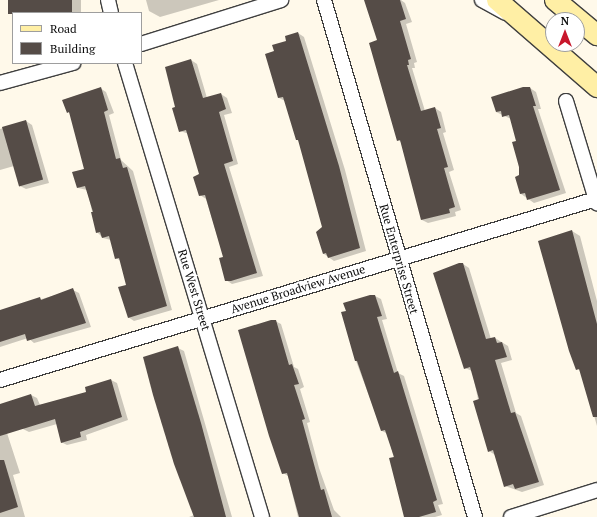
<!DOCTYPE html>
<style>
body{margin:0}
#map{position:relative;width:597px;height:517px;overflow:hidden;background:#fff9ea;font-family:"PT Serif",serif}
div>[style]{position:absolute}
.shadow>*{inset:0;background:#0003;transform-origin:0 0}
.building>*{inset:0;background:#554c47;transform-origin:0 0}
.roads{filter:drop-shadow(1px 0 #3f3f3f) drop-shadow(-1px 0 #3f3f3f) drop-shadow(0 1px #3f3f3f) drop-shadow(0 -1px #3f3f3f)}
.minor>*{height:14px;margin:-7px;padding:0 7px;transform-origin:7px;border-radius:7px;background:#fff}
.secondary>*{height:20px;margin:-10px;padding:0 10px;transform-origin:10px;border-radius:10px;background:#ffefa5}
span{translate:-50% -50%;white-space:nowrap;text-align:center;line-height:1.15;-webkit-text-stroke:4px #fff;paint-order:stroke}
.street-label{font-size:12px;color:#0c0c0c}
.legend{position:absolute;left:12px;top:12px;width:130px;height:52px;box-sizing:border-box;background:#fff;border:1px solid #9e9e9e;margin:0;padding:5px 7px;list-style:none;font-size:12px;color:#0c0c0c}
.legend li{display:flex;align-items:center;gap:8px;height:20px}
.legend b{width:20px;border:1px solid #9e9e9e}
.north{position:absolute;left:545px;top:12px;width:40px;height:40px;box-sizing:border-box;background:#fff;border:1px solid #9e9e9e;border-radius:50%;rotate:0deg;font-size:11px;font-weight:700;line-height:16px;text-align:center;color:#0c0c0c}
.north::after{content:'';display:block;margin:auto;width:14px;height:18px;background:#c8172c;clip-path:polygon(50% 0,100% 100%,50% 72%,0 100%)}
</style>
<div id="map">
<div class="shadow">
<i style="left:9px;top:0;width:72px;height:14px"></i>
<i style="clip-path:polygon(146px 0,219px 0,160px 17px,149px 11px)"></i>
<i style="clip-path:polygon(375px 0,401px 0,405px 3px,412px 22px,406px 24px,417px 62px,414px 63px,415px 68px,412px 68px,425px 111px,435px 108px,441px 112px,446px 132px,443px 133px,454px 170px,449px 172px,461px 210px,455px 212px,456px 216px,428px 223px,422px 220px,401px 142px,398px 140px,379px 41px)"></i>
<i style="clip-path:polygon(298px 33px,304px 37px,345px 170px,366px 251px,334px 261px,324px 254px,323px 227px,300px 141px,297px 140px,285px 101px,279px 98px,275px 52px)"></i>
<i style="clip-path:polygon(191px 60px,197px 64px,207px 98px,221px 94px,227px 98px,232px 113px,224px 115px,238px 164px,229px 167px,263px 276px,232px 284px,226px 280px,224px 258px,206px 199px,200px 195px,201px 174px,189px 134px,180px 131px,176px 107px)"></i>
<i style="clip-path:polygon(100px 88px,106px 92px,114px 113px,109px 115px,121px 160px,133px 171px,172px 310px,134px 321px,128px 317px,128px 285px,121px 261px,116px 258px,111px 240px,103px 238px,97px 232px,87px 190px,78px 188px,86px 169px,71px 114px,68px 112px)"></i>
<i style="clip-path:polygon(530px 88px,536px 92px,541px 109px,538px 109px,566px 193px,534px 203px,521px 194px,517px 142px,511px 119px,496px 112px)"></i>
<i style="clip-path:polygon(26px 121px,32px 125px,49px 183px,26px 189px,20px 186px,14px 166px,0 170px,0 129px)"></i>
<i style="clip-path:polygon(572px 231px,580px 236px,597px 301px,597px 426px,581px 371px,577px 369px)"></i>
<i style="clip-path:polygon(463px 264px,469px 268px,491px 339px,495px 338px,508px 346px,512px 360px,501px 363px,516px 413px,521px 416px,544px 485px,522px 492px,505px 486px,495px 455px,489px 451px,472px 371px,465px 368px)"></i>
<i style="clip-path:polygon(73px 290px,79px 293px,91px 327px,34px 343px,28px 338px,0 347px,0 311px)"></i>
<i style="clip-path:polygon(375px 296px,381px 299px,387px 319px,382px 320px,398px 373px,404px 376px,443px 504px,438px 505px,442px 515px,435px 517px,408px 517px,388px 434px,382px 431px,356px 361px,347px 311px)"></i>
<i style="clip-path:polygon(275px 321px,281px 324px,294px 367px,298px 369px,304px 387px,300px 389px,310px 422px,307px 423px,319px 468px,334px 510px,341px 517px,298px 517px,288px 476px,283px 473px)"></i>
<i style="clip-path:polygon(178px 348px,184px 351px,232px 517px,189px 517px,194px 515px)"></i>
<i style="clip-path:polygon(111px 380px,117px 383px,128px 420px,86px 435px,87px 440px,67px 445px,61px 442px,57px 424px,29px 432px,23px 429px,31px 395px,37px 398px,40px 405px,88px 393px)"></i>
<i style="clip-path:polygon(0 430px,7px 433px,20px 473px,13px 475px,25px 517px,0 517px)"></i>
</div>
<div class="building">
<i style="left:8px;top:0;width:64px;height:14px"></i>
<i style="clip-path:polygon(364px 0,400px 0,406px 19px,400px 21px,411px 59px,408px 60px,409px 65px,407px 65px,421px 111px,435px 107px,441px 128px,437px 129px,448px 167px,444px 168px,455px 207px,449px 209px,450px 213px,421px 220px,400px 140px,397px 141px,369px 43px,377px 40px)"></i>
<i style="clip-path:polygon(298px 32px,339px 166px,360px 248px,328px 258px,326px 253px,323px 254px,316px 232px,322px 227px,298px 140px,296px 140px,283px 97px,278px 98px,265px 54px,274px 51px,272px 45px,286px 41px,285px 36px)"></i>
<i style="clip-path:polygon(191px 59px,203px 98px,221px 93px,226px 109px,219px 112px,233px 161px,224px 164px,257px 273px,231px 281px,225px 281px,219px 258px,223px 257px,205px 195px,199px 196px,193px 177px,199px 174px,186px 130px,179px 132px,172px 108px,175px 107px,165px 67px)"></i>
<i style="clip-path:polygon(101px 87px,108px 110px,104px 112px,116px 159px,120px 158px,123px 168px,127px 167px,167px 306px,128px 318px,118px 287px,126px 285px,119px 258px,115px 259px,109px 236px,102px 238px,100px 232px,96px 233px,91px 212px,93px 212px,85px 186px,77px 188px,72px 172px,84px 169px,69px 112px,67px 113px,62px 100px)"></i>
<i style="clip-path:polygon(523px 87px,530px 87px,536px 106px,533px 106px,560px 190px,527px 200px,525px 193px,520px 194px,515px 177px,519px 175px,519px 167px,512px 142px,516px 141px,509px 115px,502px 117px,501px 111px,496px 112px,491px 97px)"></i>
<i style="left:26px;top:120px;width:62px;height:25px;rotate:74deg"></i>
<i style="clip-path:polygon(572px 230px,597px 324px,597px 417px,593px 417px,579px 369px,576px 370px,569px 351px,538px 241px)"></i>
<i style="clip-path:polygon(459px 263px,463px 263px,486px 339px,495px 337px,497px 343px,502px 342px,507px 357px,495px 360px,511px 413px,515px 412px,539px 482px,515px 489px,513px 484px,504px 487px,493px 450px,488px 452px,473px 401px,479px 399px,470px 367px,464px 369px,433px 273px)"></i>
<i style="clip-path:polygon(73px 288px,86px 323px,27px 341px,25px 334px,0 342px,0 310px,40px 297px,41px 300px)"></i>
<i style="clip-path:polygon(370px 295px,375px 295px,382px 316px,377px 317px,394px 373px,398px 371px,437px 500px,433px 502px,436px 512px,419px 517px,404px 517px,389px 458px,394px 457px,385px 430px,381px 431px,357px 361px,355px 361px,341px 312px,346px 311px,343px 303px)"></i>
<i style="clip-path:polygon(271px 320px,276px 320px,289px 365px,292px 364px,299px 384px,294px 385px,305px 419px,302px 420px,321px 490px,324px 489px,332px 517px,299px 517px,287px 473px,282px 474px,269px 436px,238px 330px)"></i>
<i style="clip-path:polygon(178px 346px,201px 423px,226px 517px,194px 517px,174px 464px,153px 395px,143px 357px)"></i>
<i style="clip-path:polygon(111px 379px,122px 417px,80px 432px,81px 437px,61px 443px,55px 419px,0 436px,0 404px,31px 394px,35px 406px,86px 392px,85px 387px)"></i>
<i style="clip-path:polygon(0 460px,4px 460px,18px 507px,0 513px)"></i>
</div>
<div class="roads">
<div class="minor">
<i style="left:108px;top:0;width:13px;rotate:77deg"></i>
<i style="left:324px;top:0;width:539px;rotate:73.72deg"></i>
<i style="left:482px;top:0;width:26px;rotate:29deg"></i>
<i style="left:141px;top:44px;width:147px;rotate:-17.4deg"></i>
<i style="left:125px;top:63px;width:474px;rotate:73.2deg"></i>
<i style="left:0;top:83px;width:76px;rotate:-15.3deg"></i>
<i style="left:566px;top:101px;width:107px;rotate:73.1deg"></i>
<i style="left:0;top:380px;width:623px;rotate:-16.89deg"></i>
<i style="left:511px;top:517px;width:90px;rotate:-17.4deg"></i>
</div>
<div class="secondary">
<i style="left:497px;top:0;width:133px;rotate:41deg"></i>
<i style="left:555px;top:0;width:55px;rotate:39.8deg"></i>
</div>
</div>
<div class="street-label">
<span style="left:399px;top:259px;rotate:74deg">Rue Enterprise Street</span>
<span style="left:298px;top:289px;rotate:-17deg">Avenue Broadview Avenue</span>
<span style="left:194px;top:290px;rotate:73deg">Rue West Street</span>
</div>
<ul class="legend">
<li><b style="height:5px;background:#ffefa5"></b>Road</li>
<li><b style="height:11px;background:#554c47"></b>Building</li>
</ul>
<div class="north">N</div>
</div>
